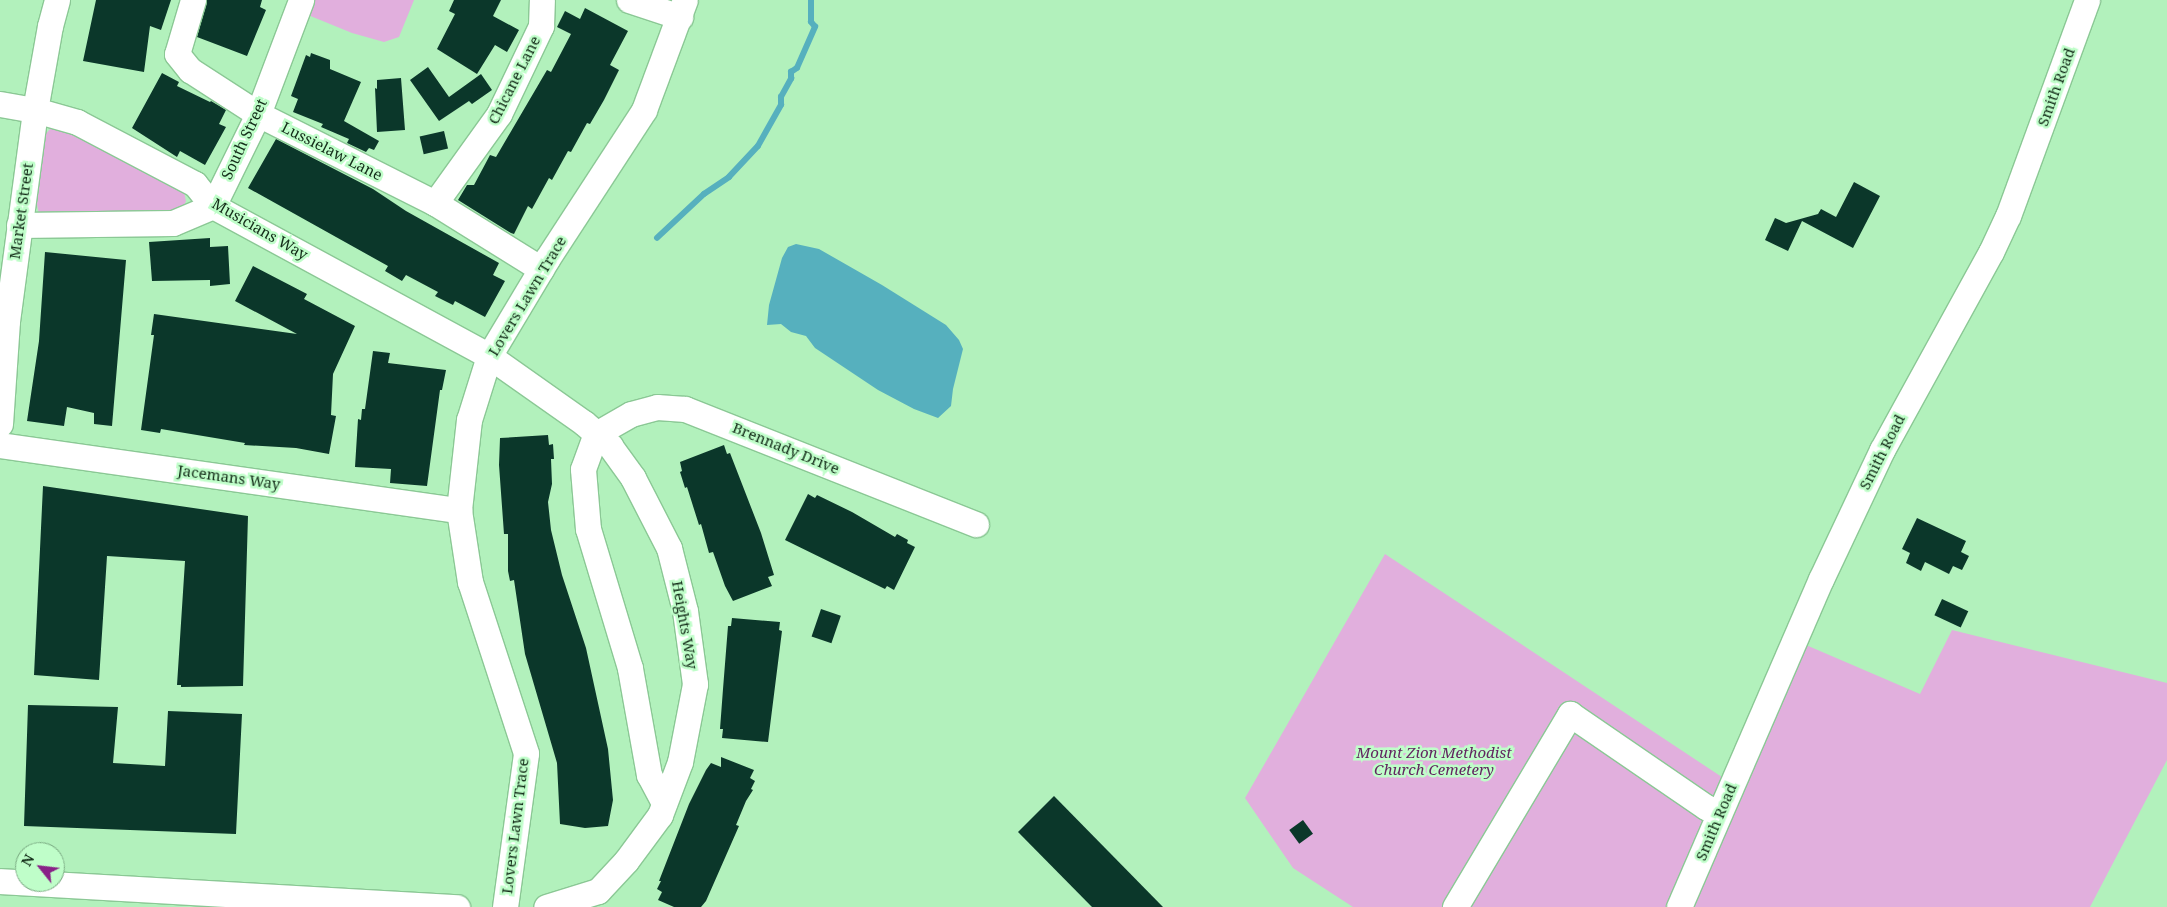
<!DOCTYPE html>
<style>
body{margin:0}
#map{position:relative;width:2167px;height:907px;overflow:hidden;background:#b2f1bc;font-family:"Noto Serif",serif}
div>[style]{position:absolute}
.green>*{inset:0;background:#e1afdd}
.water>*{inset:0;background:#56b0be}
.stream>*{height:5.5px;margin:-2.75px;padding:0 2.75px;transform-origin:2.75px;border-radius:2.75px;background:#56b0be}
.building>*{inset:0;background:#0b372a;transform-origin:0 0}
.roads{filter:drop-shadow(1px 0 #8bc895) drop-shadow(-1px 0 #8bc895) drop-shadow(0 1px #8bc895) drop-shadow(0 -1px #8bc895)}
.minor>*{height:25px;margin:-12.5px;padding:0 12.5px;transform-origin:12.5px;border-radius:12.5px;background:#fff}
span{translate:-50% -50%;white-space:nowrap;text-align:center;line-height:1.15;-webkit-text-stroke:5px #bffec9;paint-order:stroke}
.street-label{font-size:15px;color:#132c18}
.park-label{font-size:15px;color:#622560;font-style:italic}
.north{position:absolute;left:15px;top:842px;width:50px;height:50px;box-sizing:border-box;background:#bffec9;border:1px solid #7aaa82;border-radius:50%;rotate:299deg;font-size:14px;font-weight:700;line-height:20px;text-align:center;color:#132c18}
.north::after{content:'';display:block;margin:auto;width:18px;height:22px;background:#892187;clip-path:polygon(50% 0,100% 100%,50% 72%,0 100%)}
</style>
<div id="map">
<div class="green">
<i style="clip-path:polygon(311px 0,414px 0,399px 37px,384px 42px,352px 33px,308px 15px)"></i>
<i style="clip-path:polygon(65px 127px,184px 192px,186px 201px,182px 210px,171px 213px,39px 215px,37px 204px,40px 178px,36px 165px,42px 138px,51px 128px)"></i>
<i style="clip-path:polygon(1385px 554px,1743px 791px,1806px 645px,1920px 694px,1952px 630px,2167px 683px,2167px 760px,2090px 907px,1353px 907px,1293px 868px,1245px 798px)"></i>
</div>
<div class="water">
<i style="clip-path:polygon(796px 244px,819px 249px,882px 285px,946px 325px,959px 340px,963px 349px,953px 389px,951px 406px,938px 418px,914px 409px,878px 390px,815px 348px,806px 336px,791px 332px,781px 324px,767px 325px,769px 305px,782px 258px,788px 247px)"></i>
</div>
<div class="stream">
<i style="left:657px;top:238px;width:64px;rotate:-43.1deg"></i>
<i style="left:704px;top:194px;width:30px;rotate:-34deg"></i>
<i style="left:729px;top:177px;width:42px;rotate:-46.9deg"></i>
<i style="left:758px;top:146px;width:47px;rotate:-60.7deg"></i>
<i style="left:781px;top:105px;width:8px;rotate:-90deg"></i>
<i style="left:781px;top:97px;width:21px;rotate:-61deg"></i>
<i style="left:791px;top:79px;width:7px;rotate:-90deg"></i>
<i style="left:791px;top:72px;width:7px;rotate:-34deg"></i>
<i style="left:797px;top:68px;width:45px;rotate:-66.3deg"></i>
<i style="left:815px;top:27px;width:6px;rotate:-129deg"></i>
<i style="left:811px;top:22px;width:22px;rotate:-90deg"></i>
</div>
<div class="building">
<i style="clip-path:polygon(96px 0,171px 0,161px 30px,150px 26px,144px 72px,83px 61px)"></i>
<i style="clip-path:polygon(207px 0,262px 0,260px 7px,266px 10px,247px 56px,197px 37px)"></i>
<i style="clip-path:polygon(454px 0,501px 0,493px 16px,519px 30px,507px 52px,495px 45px,477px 74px,437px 49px,455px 14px,449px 11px)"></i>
<i style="clip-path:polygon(585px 8px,628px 31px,610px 65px,619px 70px,604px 100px,590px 124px,587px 123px,571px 152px,568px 151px,552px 180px,549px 178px,532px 209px,528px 206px,514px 234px,511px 233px,458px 200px,467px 185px,474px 185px,490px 155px,496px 157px,547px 70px,551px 72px,571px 34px,557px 27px,565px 11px,580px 19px)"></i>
<i style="clip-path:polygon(311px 53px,330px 60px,330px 69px,361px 82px,344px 121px,379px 141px,374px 150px,369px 148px,366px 152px,347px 143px,349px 139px,321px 127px,323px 124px,293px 112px,298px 99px,291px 96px,306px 55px,310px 57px)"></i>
<i style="clip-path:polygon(428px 67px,449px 97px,481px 74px,492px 90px,472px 104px,469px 101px,439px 121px,410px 80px)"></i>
<i style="clip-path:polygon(162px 73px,179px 82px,177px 86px,210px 102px,211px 101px,226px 110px,219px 124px,226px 127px,205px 165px,180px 151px,177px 157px,132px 128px)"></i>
<i style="clip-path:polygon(401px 78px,405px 130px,377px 132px,375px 88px,377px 89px,377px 80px)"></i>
<i style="left:444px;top:131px;width:18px;height:25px;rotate:77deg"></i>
<i style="clip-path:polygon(276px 139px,373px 189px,406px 211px,499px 263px,493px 275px,505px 281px,485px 317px,455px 301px,453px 305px,435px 296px,438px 292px,406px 275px,402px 281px,385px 271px,388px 266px,248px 188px)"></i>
<i style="clip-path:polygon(1854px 182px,1880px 196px,1853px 248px,1802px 221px,1788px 251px,1765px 240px,1775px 218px,1786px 223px,1818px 214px,1821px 209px,1836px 217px)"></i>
<i style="clip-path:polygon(210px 238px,210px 247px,228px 246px,230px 284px,210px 286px,210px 280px,152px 281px,149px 242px)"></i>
<i style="clip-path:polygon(45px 252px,126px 260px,112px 426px,94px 424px,94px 413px,67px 407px,64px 426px,27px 421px,39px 341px)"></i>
<i style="clip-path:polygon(253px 266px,307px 294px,304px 299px,355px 326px,333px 374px,331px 415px,336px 416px,329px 454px,296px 448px,244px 445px,245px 443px,161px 429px,160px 433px,141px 430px,154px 335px,151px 335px,154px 314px,297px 334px,235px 301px)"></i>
<i style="clip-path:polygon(373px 351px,390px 353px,388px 363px,446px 370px,442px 390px,440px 390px,427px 486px,390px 483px,391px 469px,355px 467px,358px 419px,361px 420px,362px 409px,365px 409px)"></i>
<i style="clip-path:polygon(548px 435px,549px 445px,553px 444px,554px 459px,551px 459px,552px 484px,548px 502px,551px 530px,562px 575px,586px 648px,608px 749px,613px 800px,608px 826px,585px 828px,560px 824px,557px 763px,525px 654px,514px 580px,510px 581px,508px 571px,508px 534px,504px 534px,499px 465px,500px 438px)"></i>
<i style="clip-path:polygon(724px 445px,727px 454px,730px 453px,761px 533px,774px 575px,768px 577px,772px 586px,733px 601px,725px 586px,713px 552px,709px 553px,701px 524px,699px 525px,687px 487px,685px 488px,680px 472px,682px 471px,680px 462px)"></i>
<i style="clip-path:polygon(43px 486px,248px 516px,243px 686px,181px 687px,181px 685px,177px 685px,185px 561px,107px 556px,99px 680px,34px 675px)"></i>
<i style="clip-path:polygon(808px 494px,815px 498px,817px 495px,852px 512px,895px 537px,897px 534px,908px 540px,907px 543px,915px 547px,894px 590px,887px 586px,885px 589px,785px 540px)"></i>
<i style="clip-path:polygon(1917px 518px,1966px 541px,1961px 552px,1969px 556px,1962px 570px,1953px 566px,1949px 574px,1925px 562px,1921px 571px,1906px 563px,1910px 553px,1902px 549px)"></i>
<i style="left:1942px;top:599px;width:29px;height:18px;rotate:25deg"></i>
<i style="left:821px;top:609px;width:21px;height:29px;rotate:19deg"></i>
<i style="clip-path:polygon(732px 618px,780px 622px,779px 630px,782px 631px,768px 742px,722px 738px,723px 729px,720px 729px,723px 689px,728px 626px,731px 626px)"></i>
<i style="clip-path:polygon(28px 705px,118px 707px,113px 763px,165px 766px,168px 711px,242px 714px,236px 834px,24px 826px)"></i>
<i style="clip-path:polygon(721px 757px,754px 770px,750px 778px,755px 781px,751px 789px,753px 790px,746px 801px,736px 825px,739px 826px,706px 901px,701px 907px,674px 907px,658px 900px,662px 892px,657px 889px,661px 881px,659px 881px,689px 804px,706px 770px,711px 763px,721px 767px)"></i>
<i style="clip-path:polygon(1054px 796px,1163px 907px,1092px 907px,1018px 832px)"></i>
<i style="left:1303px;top:820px;width:17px;height:17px;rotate:54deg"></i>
</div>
<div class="roads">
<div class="minor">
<i style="left:193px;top:0;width:56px;rotate:106.5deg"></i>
<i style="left:177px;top:54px;width:21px;rotate:51deg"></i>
<i style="left:190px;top:70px;width:81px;rotate:32.9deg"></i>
<i style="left:258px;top:114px;width:198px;rotate:26.7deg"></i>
<i style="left:435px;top:203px;width:125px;rotate:31.9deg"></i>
<i style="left:629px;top:0;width:54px;rotate:18.4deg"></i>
<i style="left:0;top:104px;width:36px;rotate:10deg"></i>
<i style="left:35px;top:110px;width:44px;rotate:15.9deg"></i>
<i style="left:77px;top:122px;width:133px;rotate:27.7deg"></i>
<i style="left:195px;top:184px;width:28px;rotate:51deg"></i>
<i style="left:213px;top:206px;width:314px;rotate:28.5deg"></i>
<i style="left:489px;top:356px;width:116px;rotate:35.2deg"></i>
<i style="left:584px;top:423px;width:35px;rotate:41deg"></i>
<i style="left:610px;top:446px;width:39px;rotate:54deg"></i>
<i style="left:633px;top:478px;width:79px;rotate:62.8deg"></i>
<i style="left:669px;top:548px;width:65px;rotate:75.7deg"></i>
<i style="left:685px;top:611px;width:74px;rotate:82.2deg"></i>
<i style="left:695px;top:684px;width:79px;rotate:100.9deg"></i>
<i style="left:680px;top:762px;width:57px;rotate:110.7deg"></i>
<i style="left:660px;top:815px;width:57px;rotate:126.5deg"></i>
<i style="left:626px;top:861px;width:41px;rotate:133deg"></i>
<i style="left:598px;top:891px;width:54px;rotate:162.9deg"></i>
<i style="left:435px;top:203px;width:110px;rotate:-54.3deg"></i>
<i style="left:499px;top:114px;width:98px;rotate:-64.5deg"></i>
<i style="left:541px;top:26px;width:26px;rotate:-88deg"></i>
<i style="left:19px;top:225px;width:154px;rotate:-0.7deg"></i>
<i style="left:173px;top:223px;width:43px;rotate:-23deg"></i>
<i style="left:213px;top:206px;width:102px;rotate:-63.9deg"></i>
<i style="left:258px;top:114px;width:122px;rotate:-69.3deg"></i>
<i style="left:0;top:424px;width:103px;rotate:-86.1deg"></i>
<i style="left:7px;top:321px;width:213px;rotate:-82.4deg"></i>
<i style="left:35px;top:110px;width:85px;rotate:-79.9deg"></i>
<i style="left:50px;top:26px;width:27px;rotate:-75deg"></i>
<i style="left:0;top:445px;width:464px;rotate:8.1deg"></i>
<i style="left:664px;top:803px;width:32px;rotate:-118deg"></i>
<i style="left:649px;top:775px;width:109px;rotate:-100.1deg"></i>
<i style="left:630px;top:668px;width:145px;rotate:-106.8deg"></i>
<i style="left:588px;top:529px;width:60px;rotate:-94.8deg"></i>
<i style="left:583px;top:469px;width:37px;rotate:-70deg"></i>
<i style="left:596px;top:434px;width:40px;rotate:-29.7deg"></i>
<i style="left:631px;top:414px;width:27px;rotate:-15deg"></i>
<i style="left:657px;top:407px;width:28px;rotate:4deg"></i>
<i style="left:685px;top:409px;width:313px;rotate:21.6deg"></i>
<i style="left:0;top:881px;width:458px;rotate:3.3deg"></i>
<i style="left:505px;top:907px;width:155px;rotate:-82.2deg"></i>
<i style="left:526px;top:753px;width:180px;rotate:-108.1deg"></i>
<i style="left:470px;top:582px;width:73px;rotate:-98.7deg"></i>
<i style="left:459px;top:510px;width:91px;rotate:-83.7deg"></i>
<i style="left:469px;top:420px;width:67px;rotate:-72.6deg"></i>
<i style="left:489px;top:356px;width:113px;rotate:-59.1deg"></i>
<i style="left:547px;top:259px;width:178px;rotate:-56.9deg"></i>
<i style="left:644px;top:110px;width:117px;rotate:-69.6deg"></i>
<i style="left:1455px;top:907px;width:225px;rotate:-59.2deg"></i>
<i style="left:1570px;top:714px;width:165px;rotate:34.4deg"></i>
<i style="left:1706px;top:807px;width:14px;rotate:25deg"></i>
<i style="left:1679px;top:907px;width:357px;rotate:-66.6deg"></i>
<i style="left:1821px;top:579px;width:143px;rotate:-64.7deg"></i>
<i style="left:1882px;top:450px;width:226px;rotate:-61.2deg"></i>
<i style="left:1991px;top:252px;width:40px;rotate:-65deg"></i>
<i style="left:2008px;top:216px;width:230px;rotate:-69.9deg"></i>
</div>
</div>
<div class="street-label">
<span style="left:514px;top:80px;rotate:-63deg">Chicane Lane</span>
<span style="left:2056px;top:87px;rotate:-70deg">Smith Road</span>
<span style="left:244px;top:139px;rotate:-65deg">South Street</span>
<span style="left:332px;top:151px;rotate:27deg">Lussielaw Lane</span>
<span style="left:21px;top:211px;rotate:-82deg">Market Street</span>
<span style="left:260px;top:229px;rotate:30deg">Musicians Way</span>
<span style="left:527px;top:296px;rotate:-59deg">Lovers Lawn Trace</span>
<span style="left:786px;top:448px;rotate:22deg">Brennady Drive</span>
<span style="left:1882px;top:452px;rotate:-63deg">Smith Road</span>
<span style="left:229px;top:477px;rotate:8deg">Jacemans Way</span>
<span style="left:685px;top:625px;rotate:80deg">Heights Way</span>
<span style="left:1716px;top:822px;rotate:-67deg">Smith Road</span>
<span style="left:515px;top:826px;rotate:-83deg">Lovers Lawn Trace</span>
</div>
<div class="park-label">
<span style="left:1434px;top:761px">Mount Zion Methodist<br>Church Cemetery</span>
</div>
<div class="north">N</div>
</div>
